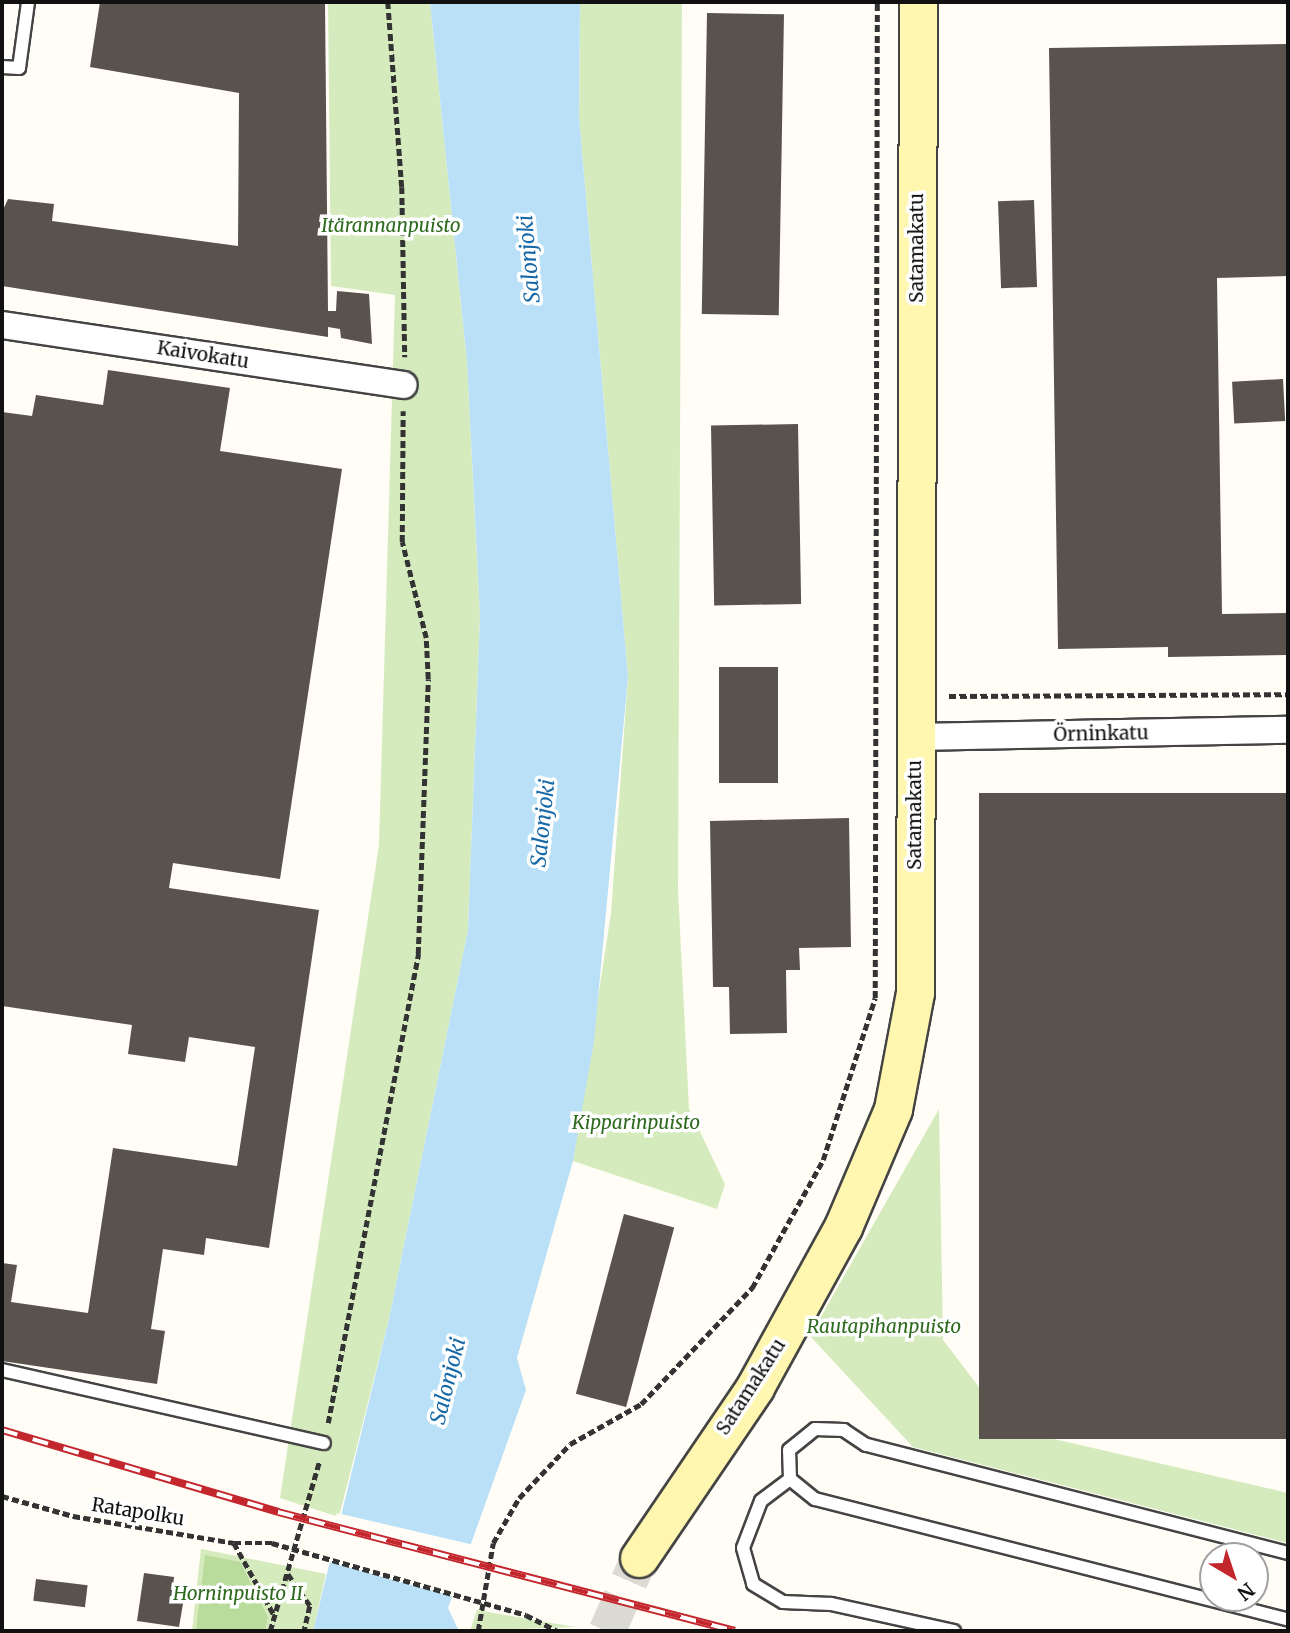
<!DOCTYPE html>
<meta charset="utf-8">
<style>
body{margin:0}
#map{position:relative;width:1290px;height:1633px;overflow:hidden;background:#fffdf5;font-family:Merriweather,serif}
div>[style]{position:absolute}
.green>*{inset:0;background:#d5ebbd}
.forest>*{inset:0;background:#b9dc9c}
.water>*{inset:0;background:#b9e0f7}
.pier>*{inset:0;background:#fffdf5}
.building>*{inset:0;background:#5a524d;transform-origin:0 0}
.secondary-tunnel>*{height:37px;margin-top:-18.5px;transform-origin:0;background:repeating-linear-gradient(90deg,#dbdad3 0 37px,transparent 0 55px)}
.path>*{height:4.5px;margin-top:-2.25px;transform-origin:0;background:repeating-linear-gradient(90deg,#333 0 7px,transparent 0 10.5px)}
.roads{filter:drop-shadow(2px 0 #444) drop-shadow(-2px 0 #444) drop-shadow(0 2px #444) drop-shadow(0 -2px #444)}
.lane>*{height:12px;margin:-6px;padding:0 6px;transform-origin:6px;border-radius:6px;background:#fff}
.street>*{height:26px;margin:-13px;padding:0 13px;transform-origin:13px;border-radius:13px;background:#fff}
.secondary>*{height:37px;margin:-18.5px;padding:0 18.5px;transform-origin:18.5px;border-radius:18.5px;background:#fff6b0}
.rail>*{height:8px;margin-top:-4px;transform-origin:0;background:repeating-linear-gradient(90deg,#fff 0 16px,#c4262e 0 32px);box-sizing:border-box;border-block:2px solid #c4262e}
.path-bridge>*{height:4.5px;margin-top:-2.25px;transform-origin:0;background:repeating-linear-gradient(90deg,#333 0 7px,transparent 0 10.5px)}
span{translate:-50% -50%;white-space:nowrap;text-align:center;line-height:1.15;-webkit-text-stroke:7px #fff;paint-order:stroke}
.park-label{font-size:19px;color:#2f6b1f;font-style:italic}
.street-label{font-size:19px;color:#111}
.water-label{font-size:21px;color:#1768a6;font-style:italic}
.frame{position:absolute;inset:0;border:4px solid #111;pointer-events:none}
.north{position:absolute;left:1199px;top:1542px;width:70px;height:70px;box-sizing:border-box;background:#fff;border:2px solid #a0a0a0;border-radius:50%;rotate:141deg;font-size:19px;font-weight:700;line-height:28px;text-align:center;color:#111}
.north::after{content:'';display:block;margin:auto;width:24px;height:32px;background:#c4262e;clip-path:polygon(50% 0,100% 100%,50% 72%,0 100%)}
</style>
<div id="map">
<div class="green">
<i style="clip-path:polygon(328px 2px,430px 2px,467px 362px,480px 616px,468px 930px,389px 1319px,339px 1517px,280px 1498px,379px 845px,395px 295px,331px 286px)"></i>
<i style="clip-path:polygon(580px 2px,682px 2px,678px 890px,689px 1109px,725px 1184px,717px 1209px,573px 1161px,611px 913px,628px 677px,579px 117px)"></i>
<i style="clip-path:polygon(939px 1109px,943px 1340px,1011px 1429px,1288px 1493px,1288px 1543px,913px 1447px,810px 1336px)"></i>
<i style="clip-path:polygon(201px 1549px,326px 1574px,313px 1631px,192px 1631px)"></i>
<i style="clip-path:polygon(477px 1610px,575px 1627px,470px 1631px)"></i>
</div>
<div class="forest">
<i style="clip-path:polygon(205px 1555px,240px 1562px,268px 1617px,265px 1631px,196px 1631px)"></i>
</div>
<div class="water">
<i style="clip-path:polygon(430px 2px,580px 2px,579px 117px,628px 677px,594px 1041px,573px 1161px,517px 1358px,526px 1390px,448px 1608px,459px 1631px,313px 1631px,389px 1319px,468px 930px,480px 616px,467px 362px)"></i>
</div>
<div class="pier">
<i style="clip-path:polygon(337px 1513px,474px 1545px,455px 1597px,325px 1561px)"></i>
</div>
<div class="building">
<i style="clip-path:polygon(100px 2px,325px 2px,328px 311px,336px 311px,337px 291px,369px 294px,372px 344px,341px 338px,340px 329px,328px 327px,328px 337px,2px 286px,2px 212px,8px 199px,54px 204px,52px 221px,238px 246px,239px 93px,90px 67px)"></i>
<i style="left:707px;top:13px;width:77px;height:301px;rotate:1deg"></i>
<i style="clip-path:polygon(1288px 44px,1288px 276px,1217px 278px,1222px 614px,1288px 613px,1288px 655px,1168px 657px,1168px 647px,1058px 649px,1049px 48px)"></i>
<i style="left:1034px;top:200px;width:87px;height:36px;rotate:88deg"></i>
<i style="clip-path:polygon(108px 370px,230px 388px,220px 451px,342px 469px,280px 879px,173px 863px,169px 888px,319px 910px,269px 1248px,206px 1238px,204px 1255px,163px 1249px,151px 1329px,165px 1331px,157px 1384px,2px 1361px,2px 1263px,17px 1265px,11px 1302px,88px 1313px,113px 1148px,237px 1166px,255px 1047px,189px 1037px,185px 1062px,128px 1054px,132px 1025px,2px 1006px,2px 412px,32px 416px,36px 395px,103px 405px)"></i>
<i style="left:1283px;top:379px;width:42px;height:51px;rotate:87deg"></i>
<i style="left:798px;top:424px;width:180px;height:87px;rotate:89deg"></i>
<i style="left:719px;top:667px;width:59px;height:116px"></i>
<i style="left:1288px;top:793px;width:646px;height:309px;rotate:90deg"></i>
<i style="clip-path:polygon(849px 818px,851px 947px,799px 948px,800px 970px,786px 970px,787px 1033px,730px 1034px,729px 987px,713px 987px,710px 821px)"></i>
<i style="left:624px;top:1214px;width:52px;height:186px;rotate:15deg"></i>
<i style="clip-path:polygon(144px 1573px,174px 1577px,172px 1596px,184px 1598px,179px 1627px,137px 1621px)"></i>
<i style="left:36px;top:1579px;width:52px;height:22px;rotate:7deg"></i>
</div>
<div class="secondary-tunnel">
<i style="left:607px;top:1631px;width:80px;rotate:-66.3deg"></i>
</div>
<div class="path">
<i style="left:388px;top:2px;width:186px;rotate:85.7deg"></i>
<i style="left:402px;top:187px;width:170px;rotate:89deg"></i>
<i style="left:949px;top:696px;width:339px;rotate:-0.3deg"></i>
<i style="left:328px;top:1423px;width:478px;rotate:-79.1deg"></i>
<i style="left:418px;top:954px;width:275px;rotate:-87.9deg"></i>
<i style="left:428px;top:679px;width:41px;rotate:-92.8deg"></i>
<i style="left:426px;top:638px;width:99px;rotate:-104deg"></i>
<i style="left:402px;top:542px;width:131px;rotate:-89.6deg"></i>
<i style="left:2px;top:1496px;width:74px;rotate:15.7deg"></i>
<i style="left:73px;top:1516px;width:163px;rotate:9.5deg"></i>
<i style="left:234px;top:1543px;width:38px"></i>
<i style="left:234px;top:1543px;width:82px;rotate:60.9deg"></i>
<i style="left:288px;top:1574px;width:39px;rotate:55deg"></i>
<i style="left:310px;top:1606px;width:26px;rotate:103deg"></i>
<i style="left:526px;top:1615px;width:36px;rotate:27deg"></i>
<i style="left:270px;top:1631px;width:176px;rotate:-73.8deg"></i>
<i style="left:478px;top:1631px;width:89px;rotate:-80.3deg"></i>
<i style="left:493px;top:1543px;width:52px;rotate:-60deg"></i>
<i style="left:519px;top:1498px;width:74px;rotate:-46.6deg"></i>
<i style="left:570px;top:1444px;width:81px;rotate:-29.4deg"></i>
<i style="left:641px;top:1404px;width:161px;rotate:-46.3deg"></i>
<i style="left:752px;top:1288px;width:146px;rotate:-61deg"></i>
<i style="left:823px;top:1160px;width:170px;rotate:-72.2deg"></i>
<i style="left:875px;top:998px;width:996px;rotate:-89.88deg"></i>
</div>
<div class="roads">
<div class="lane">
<i style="left:2px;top:67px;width:17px;rotate:3deg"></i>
<i style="left:19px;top:68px;width:67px;rotate:-82.2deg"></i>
<i style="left:2px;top:1370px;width:330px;rotate:12.8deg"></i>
<i style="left:790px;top:1479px;width:36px;rotate:143deg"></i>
<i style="left:761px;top:1501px;width:50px;rotate:111deg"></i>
<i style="left:743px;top:1548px;width:37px;rotate:74deg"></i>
<i style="left:753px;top:1584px;width:35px;rotate:31deg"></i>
<i style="left:783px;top:1602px;width:48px;rotate:2.4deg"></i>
<i style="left:831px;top:1604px;width:126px;rotate:12.4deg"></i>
<i style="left:1288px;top:1553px;width:436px;rotate:-165.6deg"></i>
<i style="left:866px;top:1445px;width:27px;rotate:-146deg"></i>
<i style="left:844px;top:1430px;width:29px;rotate:-178deg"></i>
<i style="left:815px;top:1429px;width:33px;rotate:141deg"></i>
<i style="left:789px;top:1450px;width:29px;rotate:88deg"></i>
<i style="left:790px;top:1479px;width:32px;rotate:39deg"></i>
<i style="left:815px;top:1499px;width:488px;rotate:14.3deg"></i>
</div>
<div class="street">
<i style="left:2px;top:325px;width:406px;rotate:8.5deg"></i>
<i style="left:915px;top:737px;width:373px;rotate:-1.1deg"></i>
</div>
<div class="secondary">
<i style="left:639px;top:1558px;width:207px;rotate:-55.8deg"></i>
<i style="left:755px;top:1387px;width:183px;rotate:-61.2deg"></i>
<i style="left:843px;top:1227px;width:128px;rotate:-67deg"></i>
<i style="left:893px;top:1109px;width:118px;rotate:-79.3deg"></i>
<i style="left:915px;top:993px;width:991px;rotate:-89.83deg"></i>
</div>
</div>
<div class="rail">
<i style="left:2px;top:1430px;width:288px;rotate:16.5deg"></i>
<i style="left:278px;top:1512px;width:472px;rotate:14.6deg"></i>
</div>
<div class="path-bridge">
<i style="left:272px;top:1543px;width:264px;rotate:15.8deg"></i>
</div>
<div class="park-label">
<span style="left:391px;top:226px">Itärannanpuisto</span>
<span style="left:636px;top:1123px">Kipparinpuisto</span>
<span style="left:884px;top:1327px">Rautapihanpuisto</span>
<span style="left:238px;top:1594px">Horninpuisto II</span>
</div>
<div class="street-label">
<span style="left:917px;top:248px;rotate:-90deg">Satamakatu</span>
<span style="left:203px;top:355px;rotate:9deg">Kaivokatu</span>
<span style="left:1101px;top:734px;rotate:-1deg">Örninkatu</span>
<span style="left:915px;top:815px;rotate:-90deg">Satamakatu</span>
<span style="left:751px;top:1387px;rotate:-57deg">Satamakatu</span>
<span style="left:138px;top:1512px;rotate:9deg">Ratapolku</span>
</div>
<div class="water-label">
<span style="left:529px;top:259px;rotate:-95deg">Salonjoki</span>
<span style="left:543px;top:823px;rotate:-84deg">Salonjoki</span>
<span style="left:448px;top:1381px;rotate:-76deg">Salonjoki</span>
</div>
<div class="frame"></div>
<div class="north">N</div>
</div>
